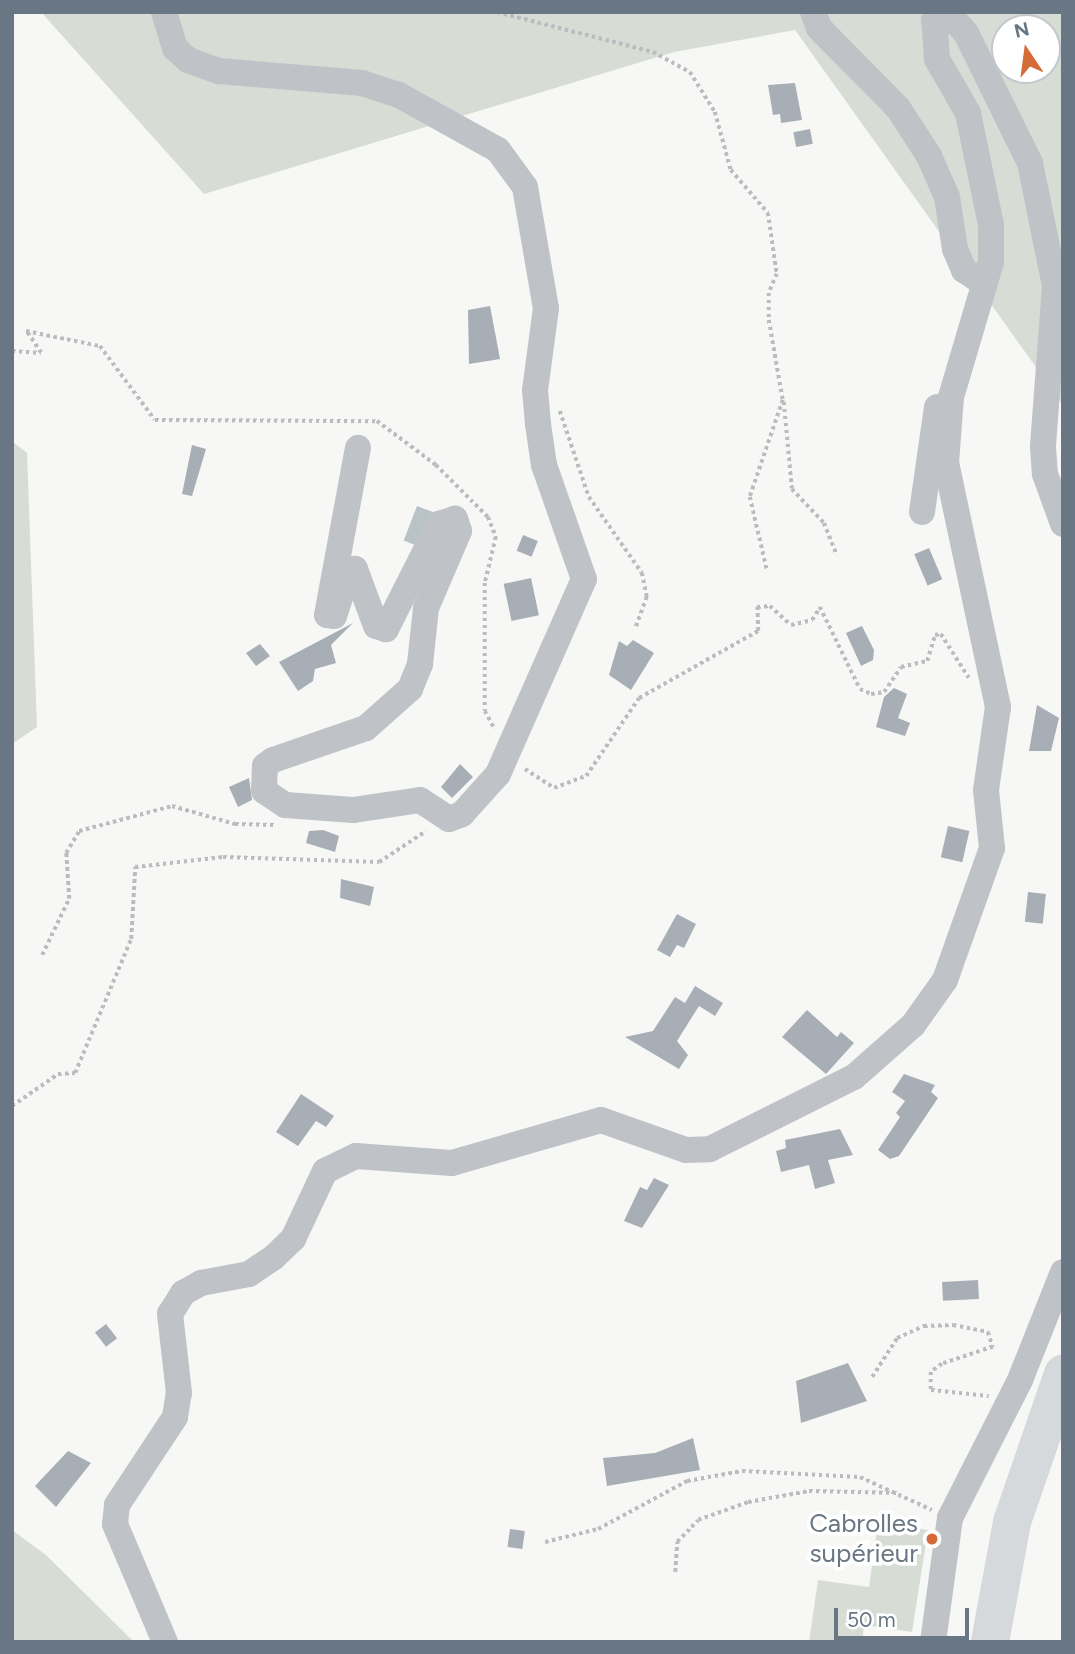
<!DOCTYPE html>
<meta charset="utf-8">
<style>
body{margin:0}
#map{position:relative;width:1075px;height:1654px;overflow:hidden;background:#f7f8f5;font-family:Figtree,sans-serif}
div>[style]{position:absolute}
.green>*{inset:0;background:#d7dcd5}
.water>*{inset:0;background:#b9c2c7;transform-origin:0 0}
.building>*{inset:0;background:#a8aeb5;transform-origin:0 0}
.path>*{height:3.5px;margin-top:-1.75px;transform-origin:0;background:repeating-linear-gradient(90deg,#babcbf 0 3.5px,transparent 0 7px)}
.minor>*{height:26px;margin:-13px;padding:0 13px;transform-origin:13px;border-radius:13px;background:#bfc3c7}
.highway>*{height:38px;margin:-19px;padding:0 19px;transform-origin:19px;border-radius:19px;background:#d5d9dc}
.dots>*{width:19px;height:19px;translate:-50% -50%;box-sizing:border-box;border:4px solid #fff;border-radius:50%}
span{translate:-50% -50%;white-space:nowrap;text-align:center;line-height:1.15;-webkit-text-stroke:7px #fff;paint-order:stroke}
.poi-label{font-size:26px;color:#697684}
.right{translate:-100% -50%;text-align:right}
.frame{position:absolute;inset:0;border:14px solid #697684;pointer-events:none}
.north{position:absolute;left:991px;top:14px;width:70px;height:70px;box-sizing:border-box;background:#fff;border:2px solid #c3c8ce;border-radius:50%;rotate:347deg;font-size:19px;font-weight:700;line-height:28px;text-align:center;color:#697684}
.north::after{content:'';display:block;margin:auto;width:24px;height:32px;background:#d56b39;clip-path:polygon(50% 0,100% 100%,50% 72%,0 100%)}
.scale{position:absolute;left:834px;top:1608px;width:135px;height:32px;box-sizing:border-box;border:4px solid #697684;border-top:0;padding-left:9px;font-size:21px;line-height:24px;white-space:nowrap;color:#697684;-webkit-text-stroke:5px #fff;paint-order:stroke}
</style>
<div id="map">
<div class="green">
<i style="clip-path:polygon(evenodd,41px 12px,1063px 12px,1063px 405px,795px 30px,674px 52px,204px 194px,41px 12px,1005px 28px,1047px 28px,1047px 70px,1005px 70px,1005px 28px)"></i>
<i style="clip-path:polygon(12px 441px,27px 453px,37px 727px,12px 744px)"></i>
<i style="clip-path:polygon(878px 1523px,928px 1530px,912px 1632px,864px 1625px,863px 1636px,898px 1642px,809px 1642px,818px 1580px,869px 1587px)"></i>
<i style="clip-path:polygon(12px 1530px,46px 1555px,134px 1642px,12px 1642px)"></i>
</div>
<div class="water">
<i style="left:417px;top:506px;width:17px;height:37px;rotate:21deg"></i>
</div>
<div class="building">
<i style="clip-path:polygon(795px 83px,802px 120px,781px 123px,780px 114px,773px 115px,768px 85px)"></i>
<i style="left:810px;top:129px;width:15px;height:17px;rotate:79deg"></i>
<i style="clip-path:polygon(490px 306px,500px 359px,469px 364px,468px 310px)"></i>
<i style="clip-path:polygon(192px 445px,206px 449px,192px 496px,182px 494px)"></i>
<i style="left:523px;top:535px;width:16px;height:17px;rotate:22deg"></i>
<i style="left:929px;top:548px;width:34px;height:16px;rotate:67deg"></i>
<i style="left:531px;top:578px;width:38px;height:28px;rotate:78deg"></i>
<i style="clip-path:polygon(353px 623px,331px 645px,336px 663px,315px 669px,313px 681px,298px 691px,279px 662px)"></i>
<i style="clip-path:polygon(862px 626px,874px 650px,873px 660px,861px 666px,846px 633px)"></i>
<i style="clip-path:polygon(633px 640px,654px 653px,631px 690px,609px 675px,619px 641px,627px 646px)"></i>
<i style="clip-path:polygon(260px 644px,270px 656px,256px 666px,246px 653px)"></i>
<i style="clip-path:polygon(894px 688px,907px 694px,898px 718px,910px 723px,905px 736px,876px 727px,884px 697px)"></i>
<i style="clip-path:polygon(1037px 705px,1059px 718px,1051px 751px,1029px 751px)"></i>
<i style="clip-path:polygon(460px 764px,473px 777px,452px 798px,441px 787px)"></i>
<i style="clip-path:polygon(249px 778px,252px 800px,238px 807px,229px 787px)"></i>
<i style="left:948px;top:826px;width:22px;height:32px;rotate:13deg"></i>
<i style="clip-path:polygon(323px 830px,339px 836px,335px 852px,306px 843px,309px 831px)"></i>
<i style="clip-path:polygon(341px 879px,374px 887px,370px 906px,340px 898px)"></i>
<i style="left:1028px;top:892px;width:18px;height:30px;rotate:6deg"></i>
<i style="clip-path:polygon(677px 914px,696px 924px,684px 948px,677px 945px,670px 957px,657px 950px)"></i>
<i style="clip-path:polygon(695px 986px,723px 1003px,715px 1016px,699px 1006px,677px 1041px,688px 1055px,679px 1069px,625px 1037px,653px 1031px,675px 997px,685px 1003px)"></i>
<i style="clip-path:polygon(807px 1010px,837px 1037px,841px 1032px,854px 1043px,826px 1074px,782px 1037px)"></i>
<i style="clip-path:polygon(904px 1074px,935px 1085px,931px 1092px,938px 1098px,899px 1156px,890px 1159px,878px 1150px,900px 1117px,896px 1113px,905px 1101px,892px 1092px)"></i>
<i style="clip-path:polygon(301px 1094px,334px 1116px,326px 1127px,316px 1121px,298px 1146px,276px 1132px)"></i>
<i style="clip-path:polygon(840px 1129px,853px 1155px,828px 1160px,835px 1183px,815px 1189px,809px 1165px,781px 1172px,776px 1151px,786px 1148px,785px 1140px)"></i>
<i style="clip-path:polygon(654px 1178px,669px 1185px,642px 1228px,624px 1221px,640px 1187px,647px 1190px)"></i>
<i style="left:978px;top:1280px;width:19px;height:36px;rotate:87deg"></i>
<i style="left:106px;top:1324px;width:18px;height:14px;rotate:52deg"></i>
<i style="clip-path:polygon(848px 1363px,867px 1401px,801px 1423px,796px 1381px)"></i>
<i style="clip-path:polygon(693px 1438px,700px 1470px,607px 1486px,603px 1458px,655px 1453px)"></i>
<i style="clip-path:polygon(68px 1451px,91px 1463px,56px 1507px,35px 1486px)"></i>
<i style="left:510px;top:1529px;width:15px;height:18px;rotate:8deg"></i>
</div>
<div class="path">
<i style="left:497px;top:12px;width:161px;rotate:14.4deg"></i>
<i style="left:653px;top:52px;width:42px;rotate:28.4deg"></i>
<i style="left:690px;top:72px;width:47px;rotate:58deg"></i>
<i style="left:715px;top:112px;width:60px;rotate:74.6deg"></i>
<i style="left:731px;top:170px;width:57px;rotate:49.3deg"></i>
<i style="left:768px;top:213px;width:62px;rotate:81.6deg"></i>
<i style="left:777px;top:274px;width:21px;rotate:113deg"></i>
<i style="left:769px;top:293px;width:27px;rotate:90deg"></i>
<i style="left:769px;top:320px;width:81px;rotate:80.1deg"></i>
<i style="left:783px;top:400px;width:102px;rotate:108.8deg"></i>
<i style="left:750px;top:497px;width:75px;rotate:76.9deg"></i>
<i style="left:12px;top:351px;width:29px;rotate:4deg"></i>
<i style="left:41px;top:353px;width:27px;rotate:-124deg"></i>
<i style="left:26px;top:331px;width:76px;rotate:11.5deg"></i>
<i style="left:100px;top:346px;width:92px;rotate:53.4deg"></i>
<i style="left:155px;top:420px;width:222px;rotate:0.3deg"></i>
<i style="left:377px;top:421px;width:74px;rotate:36.7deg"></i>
<i style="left:436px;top:465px;width:74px;rotate:45deg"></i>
<i style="left:488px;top:517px;width:22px;rotate:68deg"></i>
<i style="left:496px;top:537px;width:47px;rotate:103.4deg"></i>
<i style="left:485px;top:583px;width:128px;rotate:90deg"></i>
<i style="left:485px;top:711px;width:21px;rotate:62deg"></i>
<i style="left:784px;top:402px;width:87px;rotate:84.7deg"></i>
<i style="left:792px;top:489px;width:47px;rotate:46.7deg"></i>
<i style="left:824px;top:523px;width:35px;rotate:68deg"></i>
<i style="left:560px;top:411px;width:91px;rotate:71.4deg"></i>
<i style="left:589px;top:497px;width:93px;rotate:55.1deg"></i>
<i style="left:642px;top:573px;width:25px;rotate:78deg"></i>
<i style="left:647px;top:597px;width:32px;rotate:110deg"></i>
<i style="left:525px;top:769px;width:35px;rotate:33deg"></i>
<i style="left:554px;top:788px;width:34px;rotate:-21deg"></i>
<i style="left:586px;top:776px;width:94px;rotate:-55.8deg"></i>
<i style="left:639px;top:698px;width:137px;rotate:-29.4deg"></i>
<i style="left:758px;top:631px;width:24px;rotate:-92deg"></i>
<i style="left:757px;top:607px;width:13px;rotate:-4deg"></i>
<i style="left:770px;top:606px;width:28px;rotate:42deg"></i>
<i style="left:791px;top:625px;width:22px;rotate:-13deg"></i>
<i style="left:812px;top:620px;width:15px;rotate:-58deg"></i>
<i style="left:820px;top:607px;width:91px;rotate:64deg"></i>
<i style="left:860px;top:689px;width:12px;rotate:24deg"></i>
<i style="left:871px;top:694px;width:13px;rotate:-9deg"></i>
<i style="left:884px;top:692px;width:30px;rotate:-56deg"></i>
<i style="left:901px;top:667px;width:27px;rotate:-13deg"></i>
<i style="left:927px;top:661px;width:27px;rotate:-73deg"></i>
<i style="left:935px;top:635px;width:6px;rotate:-9deg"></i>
<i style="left:941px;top:634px;width:52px;rotate:57.5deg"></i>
<i style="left:42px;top:955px;width:62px;rotate:-64.3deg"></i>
<i style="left:69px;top:899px;width:46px;rotate:-93.7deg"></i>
<i style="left:66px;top:853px;width:26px;rotate:-59deg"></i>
<i style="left:79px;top:831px;width:96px;rotate:-15deg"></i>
<i style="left:172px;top:806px;width:66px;rotate:15.9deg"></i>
<i style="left:235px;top:824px;width:41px;rotate:1.4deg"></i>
<i style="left:12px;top:1106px;width:56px;rotate:-34.8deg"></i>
<i style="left:58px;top:1074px;width:17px;rotate:-3deg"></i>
<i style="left:75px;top:1073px;width:145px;rotate:-67.3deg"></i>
<i style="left:131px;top:939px;width:72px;rotate:-86.8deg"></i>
<i style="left:135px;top:867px;width:89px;rotate:-6.5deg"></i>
<i style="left:223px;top:857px;width:156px;rotate:1.8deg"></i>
<i style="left:379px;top:862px;width:56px;rotate:-33.4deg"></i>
<i style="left:872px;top:1377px;width:46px;rotate:-57.3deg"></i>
<i style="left:897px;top:1338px;width:30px;rotate:-24deg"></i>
<i style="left:924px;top:1326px;width:29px;rotate:-2deg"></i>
<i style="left:953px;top:1325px;width:36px;rotate:11deg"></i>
<i style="left:988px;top:1332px;width:16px;rotate:72deg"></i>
<i style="left:993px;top:1347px;width:54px;rotate:161.6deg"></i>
<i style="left:942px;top:1364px;width:14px;rotate:144deg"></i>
<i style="left:931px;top:1372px;width:18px;rotate:90deg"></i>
<i style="left:931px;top:1390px;width:58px;rotate:5.9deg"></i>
<i style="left:545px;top:1542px;width:55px;rotate:-13.8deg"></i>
<i style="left:598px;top:1529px;width:101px;rotate:-28.3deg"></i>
<i style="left:687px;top:1481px;width:56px;rotate:-10.3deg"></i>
<i style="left:742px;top:1471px;width:118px;rotate:2.9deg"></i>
<i style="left:860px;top:1477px;width:79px;rotate:24.6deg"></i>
<i style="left:675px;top:1572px;width:30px;rotate:-86deg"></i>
<i style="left:677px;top:1542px;width:30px;rotate:-46deg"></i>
<i style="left:698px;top:1520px;width:53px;rotate:-19.8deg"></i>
<i style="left:748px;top:1502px;width:62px;rotate:-10.2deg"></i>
<i style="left:809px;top:1491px;width:91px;rotate:1.3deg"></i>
</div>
<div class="minor">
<i style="left:164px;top:12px;width:38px;rotate:73deg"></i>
<i style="left:175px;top:48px;width:18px;rotate:43deg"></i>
<i style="left:188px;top:60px;width:33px;rotate:20deg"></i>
<i style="left:219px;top:71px;width:144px;rotate:4.8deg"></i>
<i style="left:362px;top:83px;width:39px;rotate:18deg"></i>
<i style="left:399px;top:95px;width:113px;rotate:29.1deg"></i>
<i style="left:498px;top:150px;width:46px;rotate:53.9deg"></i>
<i style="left:525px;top:187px;width:123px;rotate:80.2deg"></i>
<i style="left:546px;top:308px;width:83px;rotate:97.6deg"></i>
<i style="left:535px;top:390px;width:34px;rotate:85deg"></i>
<i style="left:538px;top:424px;width:41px;rotate:81.7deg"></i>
<i style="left:544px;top:465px;width:121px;rotate:70.7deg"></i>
<i style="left:584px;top:579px;width:213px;rotate:113.8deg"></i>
<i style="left:498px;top:774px;width:54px;rotate:132deg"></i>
<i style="left:462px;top:814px;width:14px;rotate:159deg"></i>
<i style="left:449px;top:819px;width:35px;rotate:-147deg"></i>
<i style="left:420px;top:800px;width:68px;rotate:171.5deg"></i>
<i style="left:353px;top:810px;width:68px;rotate:-175.8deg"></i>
<i style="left:285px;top:805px;width:25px;rotate:-146deg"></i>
<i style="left:264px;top:791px;width:25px;rotate:-88deg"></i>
<i style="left:265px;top:766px;width:10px;rotate:-37deg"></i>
<i style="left:273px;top:760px;width:98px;rotate:-19deg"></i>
<i style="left:366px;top:728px;width:59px;rotate:-41.6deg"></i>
<i style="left:410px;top:689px;width:27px;rotate:-68deg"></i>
<i style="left:420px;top:664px;width:56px;rotate:-83.9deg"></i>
<i style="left:426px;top:608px;width:84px;rotate:-66.8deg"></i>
<i style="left:459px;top:531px;width:13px;rotate:-108deg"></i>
<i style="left:455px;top:519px;width:17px;rotate:163deg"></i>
<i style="left:439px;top:524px;width:118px;rotate:116.8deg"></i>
<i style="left:386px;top:629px;width:10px;rotate:-163deg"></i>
<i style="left:376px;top:626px;width:61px;rotate:-110.2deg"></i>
<i style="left:355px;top:569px;width:8px;rotate:150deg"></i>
<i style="left:348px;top:573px;width:45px;rotate:108deg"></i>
<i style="left:334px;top:616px;width:7px;rotate:-172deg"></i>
<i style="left:327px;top:615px;width:170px;rotate:-79.5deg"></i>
<i style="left:813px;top:12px;width:17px;rotate:69deg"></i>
<i style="left:819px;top:28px;width:112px;rotate:45.4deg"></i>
<i style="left:898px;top:108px;width:57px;rotate:57.1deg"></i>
<i style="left:929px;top:156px;width:45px;rotate:66.3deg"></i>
<i style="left:947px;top:197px;width:53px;rotate:81.3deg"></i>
<i style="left:955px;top:249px;width:23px;rotate:67deg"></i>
<i style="left:964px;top:270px;width:25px;rotate:34deg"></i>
<i style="left:922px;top:512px;width:106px;rotate:-81.9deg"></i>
<i style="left:165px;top:1642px;width:128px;rotate:-113deg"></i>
<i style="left:115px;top:1524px;width:19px;rotate:-84deg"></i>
<i style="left:117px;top:1505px;width:105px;rotate:-56.6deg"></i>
<i style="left:175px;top:1417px;width:24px;rotate:-81deg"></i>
<i style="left:179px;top:1393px;width:80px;rotate:-96.5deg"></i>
<i style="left:170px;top:1314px;width:25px;rotate:-58deg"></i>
<i style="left:183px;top:1293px;width:21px;rotate:-29deg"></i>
<i style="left:201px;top:1283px;width:49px;rotate:-10.6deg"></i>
<i style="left:249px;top:1274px;width:29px;rotate:-34deg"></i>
<i style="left:273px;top:1258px;width:28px;rotate:-44deg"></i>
<i style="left:293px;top:1239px;width:75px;rotate:-64.8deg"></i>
<i style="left:325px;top:1171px;width:34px;rotate:-26deg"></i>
<i style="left:356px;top:1156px;width:96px;rotate:4.2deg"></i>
<i style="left:452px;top:1163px;width:155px;rotate:-16.1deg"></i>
<i style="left:601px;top:1120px;width:90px;rotate:19.4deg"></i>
<i style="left:686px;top:1150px;width:24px;rotate:-2deg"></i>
<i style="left:710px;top:1149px;width:161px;rotate:-26.6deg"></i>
<i style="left:854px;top:1077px;width:79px;rotate:-41.4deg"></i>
<i style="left:913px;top:1025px;width:55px;rotate:-54.6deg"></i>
<i style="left:945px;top:980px;width:140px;rotate:-70.4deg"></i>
<i style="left:992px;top:848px;width:58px;rotate:-95.9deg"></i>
<i style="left:986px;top:790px;width:84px;rotate:-81.8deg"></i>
<i style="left:998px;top:707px;width:249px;rotate:-102deg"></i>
<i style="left:946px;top:463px;width:66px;rotate:-85.7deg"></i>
<i style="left:951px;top:397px;width:141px;rotate:-73.5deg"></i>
<i style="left:991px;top:262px;width:37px;rotate:-90deg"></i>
<i style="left:991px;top:225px;width:114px;rotate:-101.6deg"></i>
<i style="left:968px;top:113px;width:62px;rotate:-119.9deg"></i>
<i style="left:937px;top:59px;width:39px;rotate:-94deg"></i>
<i style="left:934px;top:20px;width:22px;rotate:5deg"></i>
<i style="left:956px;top:22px;width:15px;rotate:48deg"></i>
<i style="left:966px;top:33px;width:145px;rotate:63.8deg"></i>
<i style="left:1030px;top:163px;width:126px;rotate:78.5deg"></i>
<i style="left:1055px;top:286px;width:161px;rotate:94.3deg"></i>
<i style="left:1043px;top:447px;width:27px;rotate:86deg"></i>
<i style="left:1045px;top:474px;width:53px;rotate:70.2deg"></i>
<i style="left:933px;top:1642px;width:125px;rotate:-82.2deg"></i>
<i style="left:950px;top:1518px;width:155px;rotate:-63.1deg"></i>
<i style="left:1020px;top:1380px;width:116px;rotate:-68.3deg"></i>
</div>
<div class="highway">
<i style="left:990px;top:1642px;width:122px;rotate:-79.6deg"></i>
<i style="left:1012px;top:1522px;width:157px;rotate:-71deg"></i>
</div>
<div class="dots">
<i style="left:932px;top:1539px;background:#d56b39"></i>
</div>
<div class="poi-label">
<span class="right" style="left:918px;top:1539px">Cabrolles<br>supérieur</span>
</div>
<div class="frame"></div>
<div class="north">N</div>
<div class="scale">50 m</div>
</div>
